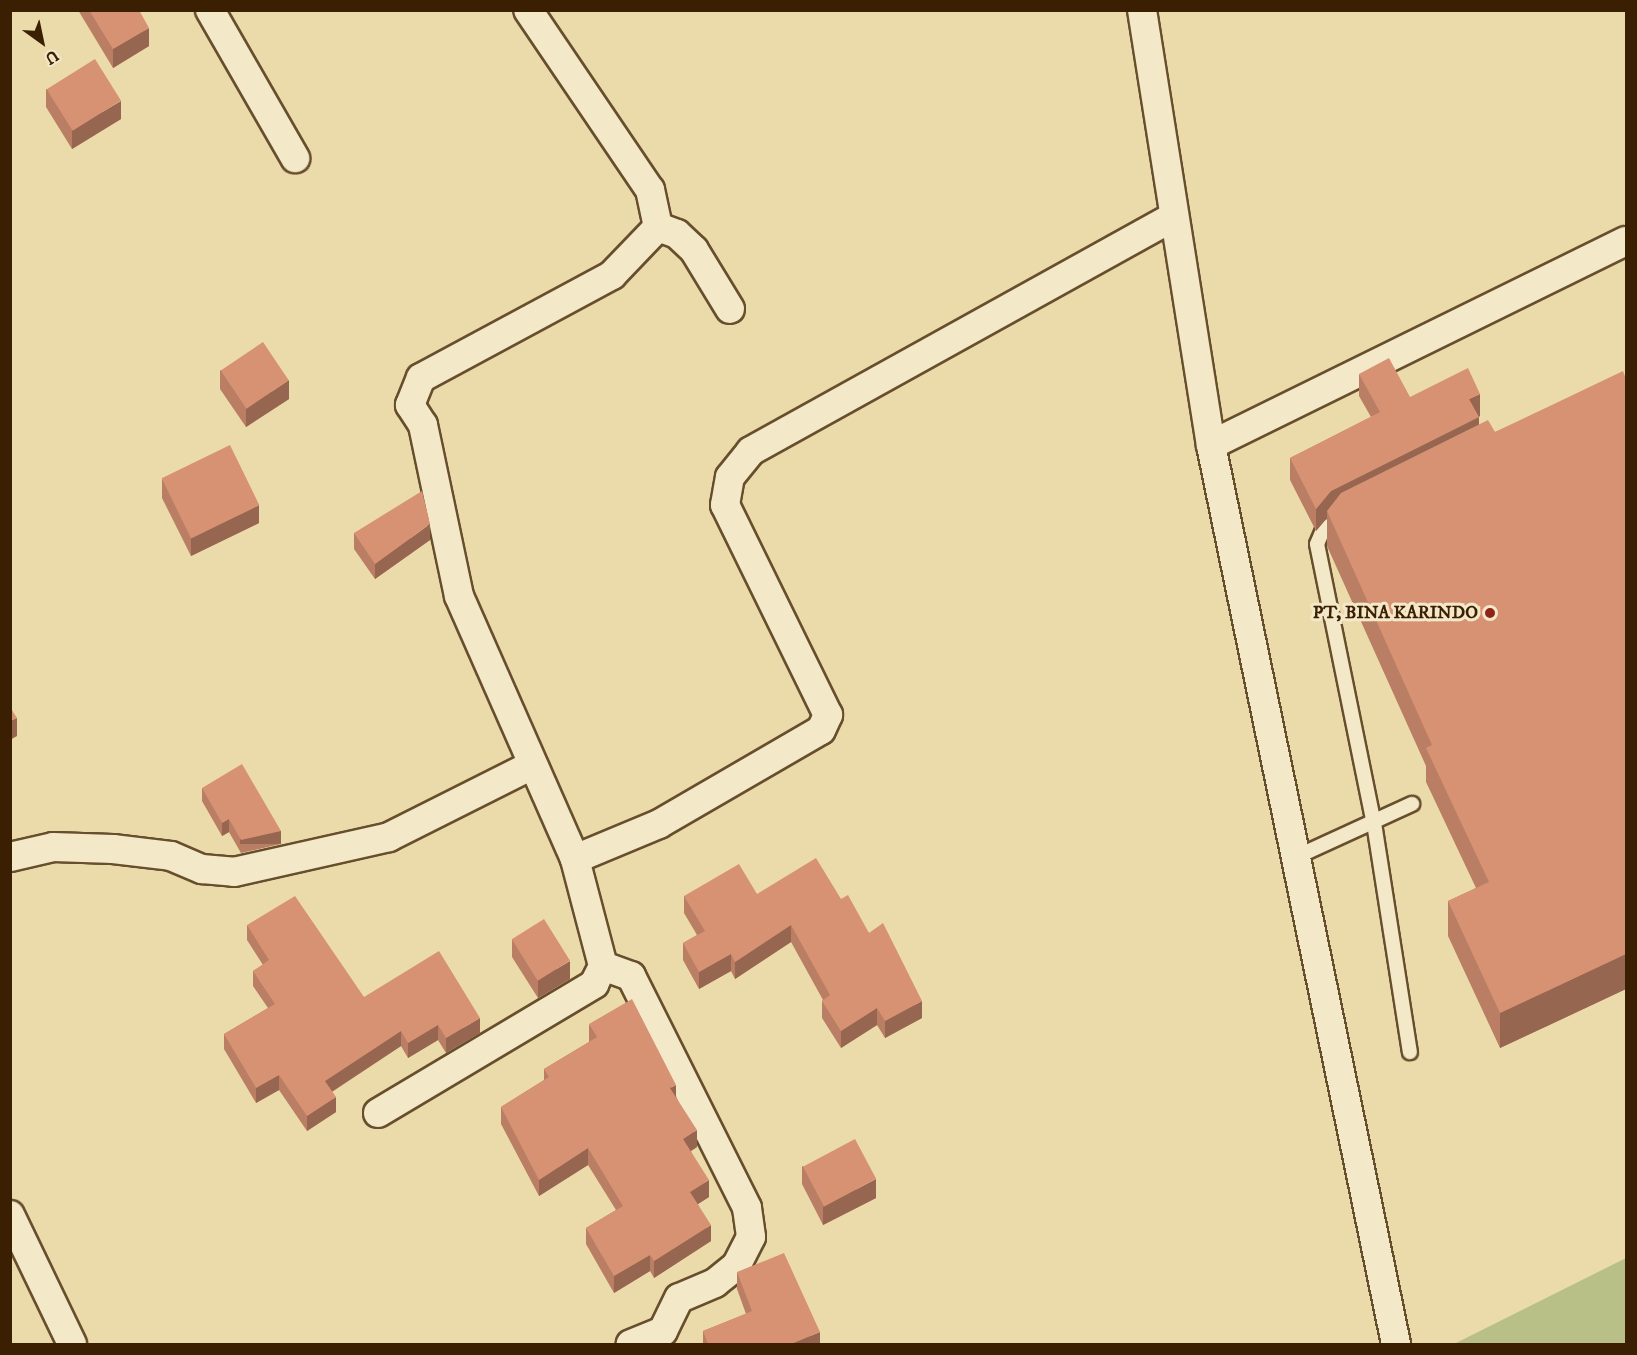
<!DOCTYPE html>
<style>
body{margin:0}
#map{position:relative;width:1637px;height:1355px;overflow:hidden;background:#ecdbaa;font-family:"IM FELL DW Pica",serif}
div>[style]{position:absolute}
.green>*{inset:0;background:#b8c088}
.roads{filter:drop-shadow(2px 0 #674e2d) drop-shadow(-2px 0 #674e2d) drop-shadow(0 2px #674e2d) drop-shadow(0 -2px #674e2d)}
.lane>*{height:14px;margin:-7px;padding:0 7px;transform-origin:7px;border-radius:7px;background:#f3e8c8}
.street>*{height:28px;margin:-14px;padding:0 14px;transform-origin:14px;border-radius:14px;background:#f3e8c8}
.wall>*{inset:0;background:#b97e63}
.shaded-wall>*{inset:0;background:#966650;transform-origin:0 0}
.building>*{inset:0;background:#d79273;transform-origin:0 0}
.dots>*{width:16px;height:16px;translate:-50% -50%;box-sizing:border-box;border:3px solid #f3e8c8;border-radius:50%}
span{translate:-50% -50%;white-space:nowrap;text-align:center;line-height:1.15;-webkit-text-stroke:6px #f3e8c8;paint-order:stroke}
.poi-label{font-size:18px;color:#3b1f03;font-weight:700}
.right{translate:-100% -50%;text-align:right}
.frame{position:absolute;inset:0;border:12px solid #3b1f03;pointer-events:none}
.north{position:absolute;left:12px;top:12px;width:60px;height:60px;-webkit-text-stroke:4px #f3e8c8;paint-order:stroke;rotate:147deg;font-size:16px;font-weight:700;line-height:24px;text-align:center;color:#3b1f03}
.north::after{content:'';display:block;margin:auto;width:21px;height:27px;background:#3b1f03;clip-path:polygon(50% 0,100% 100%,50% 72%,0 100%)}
</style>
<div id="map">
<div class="green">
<i style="clip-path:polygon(1626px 1258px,1626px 1344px,1454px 1344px)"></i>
</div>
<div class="roads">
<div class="lane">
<i style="left:1341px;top:518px;width:22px;rotate:146deg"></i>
<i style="left:1323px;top:530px;width:15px;rotate:113deg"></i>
<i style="left:1317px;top:544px;width:285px;rotate:78.5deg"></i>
<i style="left:1374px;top:823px;width:232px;rotate:81.1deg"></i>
<i style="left:1294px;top:858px;width:130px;rotate:-24.6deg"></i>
</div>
<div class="street">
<i style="left:210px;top:10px;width:171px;rotate:60.1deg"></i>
<i style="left:1142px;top:10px;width:440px;rotate:81deg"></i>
<i style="left:1211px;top:445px;width:918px;rotate:78.37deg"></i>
<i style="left:658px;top:227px;width:20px;rotate:20deg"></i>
<i style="left:677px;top:234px;width:23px;rotate:43deg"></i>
<i style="left:694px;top:250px;width:69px;rotate:58.6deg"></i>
<i style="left:1211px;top:445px;width:462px;rotate:-26.2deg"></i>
<i style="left:10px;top:857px;width:44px;rotate:-13.1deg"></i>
<i style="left:53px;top:847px;width:60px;rotate:1.9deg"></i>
<i style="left:113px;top:849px;width:58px;rotate:6.9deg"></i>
<i style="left:171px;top:856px;width:34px;rotate:23deg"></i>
<i style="left:202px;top:869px;width:32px;rotate:5deg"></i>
<i style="left:234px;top:872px;width:159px;rotate:-12.7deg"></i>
<i style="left:389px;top:837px;width:158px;rotate:-26.7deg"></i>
<i style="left:575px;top:859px;width:91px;rotate:-22.6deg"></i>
<i style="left:659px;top:824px;width:187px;rotate:-30.1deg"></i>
<i style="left:821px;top:730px;width:17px;rotate:-65deg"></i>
<i style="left:828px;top:715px;width:234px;rotate:-116.1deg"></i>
<i style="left:725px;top:505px;width:28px;rotate:-80deg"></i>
<i style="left:730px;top:477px;width:33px;rotate:-51deg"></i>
<i style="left:751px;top:451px;width:483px;rotate:-29deg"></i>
<i style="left:603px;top:966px;width:30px;rotate:20deg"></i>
<i style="left:631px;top:976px;width:259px;rotate:63.4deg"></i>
<i style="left:747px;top:1208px;width:29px;rotate:82deg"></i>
<i style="left:751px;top:1237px;width:33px;rotate:117deg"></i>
<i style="left:736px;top:1266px;width:27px;rotate:141deg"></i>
<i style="left:715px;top:1283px;width:39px;rotate:157deg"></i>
<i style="left:679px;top:1298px;width:37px;rotate:116deg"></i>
<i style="left:663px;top:1331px;width:35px;rotate:158deg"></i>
<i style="left:378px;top:1113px;width:252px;rotate:-30.8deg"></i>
<i style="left:594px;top:984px;width:20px;rotate:-63deg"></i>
<i style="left:603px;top:966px;width:111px;rotate:-104.7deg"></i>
<i style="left:575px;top:859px;width:287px;rotate:-113.8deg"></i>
<i style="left:459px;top:596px;width:175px;rotate:-101.9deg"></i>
<i style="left:423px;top:425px;width:24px;rotate:-123deg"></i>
<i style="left:410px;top:405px;width:29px;rotate:-68deg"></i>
<i style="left:421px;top:378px;width:217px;rotate:-28.3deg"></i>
<i style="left:612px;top:275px;width:66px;rotate:-46.2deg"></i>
<i style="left:658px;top:227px;width:38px;rotate:-102deg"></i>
<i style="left:650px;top:190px;width:217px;rotate:-124.1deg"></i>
<i style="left:10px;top:1215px;width:143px;rotate:64.3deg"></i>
</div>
</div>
<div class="wall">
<i style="clip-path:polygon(78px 10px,139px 10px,149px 46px,113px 68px)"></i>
<i style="clip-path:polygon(46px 89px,121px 119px,72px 149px,46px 107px)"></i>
<i style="clip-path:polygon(220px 370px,289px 399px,246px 427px,220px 389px)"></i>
<i style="clip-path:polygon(1359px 374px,1410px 397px,1480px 416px,1479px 417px,1479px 425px,1495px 432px,1626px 379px,1626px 989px,1500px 1048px,1448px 936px,1448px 901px,1476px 888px,1426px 782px,1426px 766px,1327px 546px,1327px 518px,1316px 531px,1290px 480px,1290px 458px,1371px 417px,1359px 396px)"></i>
<i style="clip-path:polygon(162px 479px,259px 523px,191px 556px,162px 498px)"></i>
<i style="clip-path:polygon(354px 533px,430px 540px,375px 579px,354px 549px)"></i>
<i style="clip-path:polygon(202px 788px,281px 844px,241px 853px,229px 832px,222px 836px,202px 801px)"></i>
<i style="clip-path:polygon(757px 894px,841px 899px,869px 933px,922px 1018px,885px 1038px,877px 1025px,841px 1048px,822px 1018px,822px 1001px,823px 1000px,791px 942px,735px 979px,731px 971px,699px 989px,683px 960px,683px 943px,697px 935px,684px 913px,684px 896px)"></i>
<i style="clip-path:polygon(247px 925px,364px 997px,480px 1033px,446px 1053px,438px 1040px,408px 1058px,401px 1046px,332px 1092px,336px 1112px,307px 1131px,279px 1090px,256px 1103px,224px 1049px,224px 1034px,268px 1008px,253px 986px,253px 971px,263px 965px,247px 940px)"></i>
<i style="clip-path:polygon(512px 939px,570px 979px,538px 998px,512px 957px)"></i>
<i style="clip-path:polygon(589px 1024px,676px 1096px,697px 1147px,691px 1151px,709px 1197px,698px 1204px,711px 1241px,654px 1278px,650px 1271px,614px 1293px,586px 1244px,586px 1228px,616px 1210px,588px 1165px,539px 1196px,501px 1124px,501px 1107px,544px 1080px,544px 1069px,589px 1042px)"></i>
<i style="clip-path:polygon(802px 1166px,876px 1198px,823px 1225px,802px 1184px)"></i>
<i style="clip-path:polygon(737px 1272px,820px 1344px,703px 1344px,703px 1331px,746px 1314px,737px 1289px)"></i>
</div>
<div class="shaded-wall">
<i style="clip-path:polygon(149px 28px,149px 46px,113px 68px,113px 49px)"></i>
<i style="clip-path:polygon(121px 101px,121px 119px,72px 149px,72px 130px)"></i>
<i style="clip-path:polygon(289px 380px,289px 399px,246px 427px,246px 409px)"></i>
<i style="clip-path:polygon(1480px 394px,1480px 416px,1469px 422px,1469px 399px)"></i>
<i style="clip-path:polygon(1479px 417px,1479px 439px,1327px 511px,1327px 518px,1316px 531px,1316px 509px,1331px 491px)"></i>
<i style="clip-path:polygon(259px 505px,259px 523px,191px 556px,191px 538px)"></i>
<i style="clip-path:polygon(430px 524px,430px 540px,375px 579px,375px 564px)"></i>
<i style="clip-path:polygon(17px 718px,17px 736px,10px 740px,10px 721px)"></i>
<i style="clip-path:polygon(229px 819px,229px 832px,222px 836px,222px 823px)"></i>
<i style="left:281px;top:831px;width:13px;height:41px;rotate:90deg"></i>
<i style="clip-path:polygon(791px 925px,791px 942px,735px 979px,735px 962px)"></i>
<i style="clip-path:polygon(731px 954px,731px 971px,699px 989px,699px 972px)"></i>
<i style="clip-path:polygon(1626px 954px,1626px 989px,1500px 1048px,1500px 1013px)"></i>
<i style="clip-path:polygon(570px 961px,570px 979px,538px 998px,538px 980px)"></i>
<i style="clip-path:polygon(922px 1001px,922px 1018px,885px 1038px,885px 1021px)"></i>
<i style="clip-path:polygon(877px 1008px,877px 1025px,841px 1048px,841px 1031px)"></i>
<i style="clip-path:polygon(480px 1018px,480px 1033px,446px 1053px,446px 1038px)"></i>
<i style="clip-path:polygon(438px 1025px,438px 1040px,408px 1058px,408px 1043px)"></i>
<i style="clip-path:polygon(401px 1031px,401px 1046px,325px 1096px,325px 1081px)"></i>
<i style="clip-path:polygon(279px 1075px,279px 1090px,256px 1103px,256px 1088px)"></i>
<i style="clip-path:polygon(676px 1085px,676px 1102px,670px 1088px)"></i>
<i style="clip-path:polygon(336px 1097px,336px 1112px,307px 1131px,307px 1116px)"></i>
<i style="clip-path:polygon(697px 1130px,697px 1147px,683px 1156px,683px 1139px)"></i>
<i style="clip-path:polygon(588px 1148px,588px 1165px,539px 1196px,539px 1180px)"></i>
<i style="clip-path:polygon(876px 1179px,876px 1198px,823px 1225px,823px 1207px)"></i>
<i style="clip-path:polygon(709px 1180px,709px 1197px,690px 1209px,690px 1192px)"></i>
<i style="clip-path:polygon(711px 1225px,711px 1241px,654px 1278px,654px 1261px)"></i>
<i style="clip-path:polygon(650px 1255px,650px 1271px,614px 1293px,614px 1276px)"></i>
<i style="clip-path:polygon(820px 1332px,820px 1344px,791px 1344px)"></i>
</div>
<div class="building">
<i style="clip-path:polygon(89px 10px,139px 10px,149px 28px,113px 49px)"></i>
<i style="left:95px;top:59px;width:49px;height:57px;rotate:58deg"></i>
<i style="left:263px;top:342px;width:46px;height:51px;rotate:56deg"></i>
<i style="clip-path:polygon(1389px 358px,1410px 397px,1468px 368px,1480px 394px,1469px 399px,1479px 417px,1331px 491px,1316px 509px,1290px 458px,1380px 412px,1359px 374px)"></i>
<i style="clip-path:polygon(1623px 371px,1626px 379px,1626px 954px,1500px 1013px,1448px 901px,1489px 882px,1426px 748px,1432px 745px,1327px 511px,1341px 493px,1488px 420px,1495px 432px)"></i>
<i style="left:230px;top:445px;width:67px;height:76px;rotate:64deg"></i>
<i style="clip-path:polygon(422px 491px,430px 524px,375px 564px,354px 533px)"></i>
<i style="clip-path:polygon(10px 707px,17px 718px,10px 721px)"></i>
<i style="clip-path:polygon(242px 764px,281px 831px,241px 840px,229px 819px,222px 823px,202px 788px)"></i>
<i style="clip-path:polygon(816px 858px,841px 899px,848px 895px,869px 933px,883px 923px,922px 1001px,885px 1021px,877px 1008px,841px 1031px,822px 1001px,830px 995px,791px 925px,735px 962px,731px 954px,699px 972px,683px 943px,705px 931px,684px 896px,739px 864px,757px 894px)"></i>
<i style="clip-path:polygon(295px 896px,364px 997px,439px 951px,480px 1018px,446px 1038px,438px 1025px,408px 1043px,401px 1031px,325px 1081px,336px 1097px,307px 1116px,279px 1075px,256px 1088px,224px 1034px,275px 1004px,253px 971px,269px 960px,247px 925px)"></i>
<i style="left:544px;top:919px;width:49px;height:38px;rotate:58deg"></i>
<i style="clip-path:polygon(632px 999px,676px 1085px,670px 1088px,697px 1130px,683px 1139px,709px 1180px,690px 1192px,711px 1225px,654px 1261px,650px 1255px,614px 1276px,586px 1228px,623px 1206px,588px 1148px,539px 1180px,501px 1107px,549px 1077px,544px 1069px,597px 1037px,589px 1024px)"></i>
<i style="left:855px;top:1139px;width:45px;height:59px;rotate:62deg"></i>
<i style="clip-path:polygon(784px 1253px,820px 1332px,791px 1344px,708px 1344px,703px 1331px,752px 1311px,737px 1272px)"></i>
</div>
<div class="dots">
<i style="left:1490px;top:613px;background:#8f2418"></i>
</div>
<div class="poi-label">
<span class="right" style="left:1478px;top:613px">PT, BINA KARINDO</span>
</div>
<div class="frame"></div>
<div class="north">U</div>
</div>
